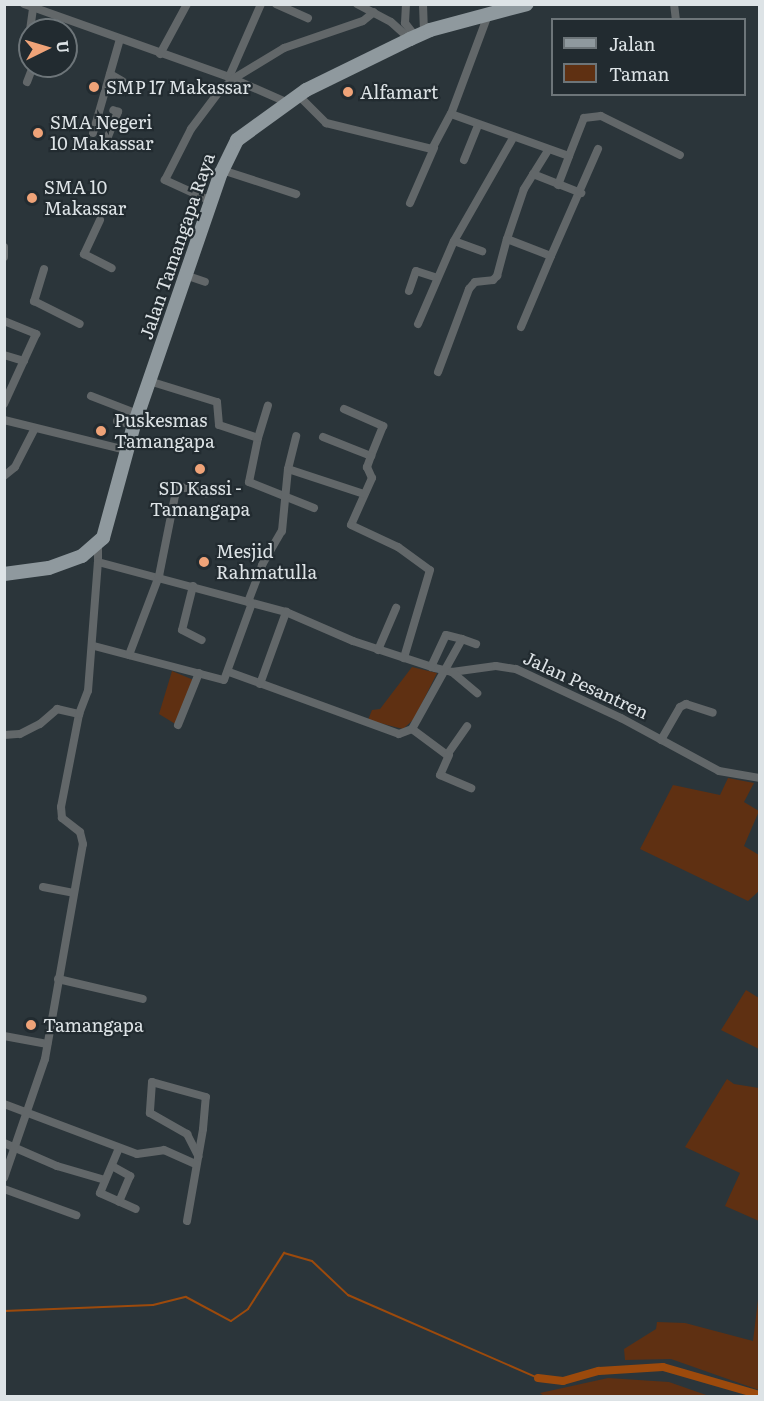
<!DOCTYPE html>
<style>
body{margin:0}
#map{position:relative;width:764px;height:1401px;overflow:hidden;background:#2b353a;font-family:Literata,serif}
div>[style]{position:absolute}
.green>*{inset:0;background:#5f3012}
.stream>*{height:2px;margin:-1px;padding:0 1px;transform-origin:1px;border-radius:1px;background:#9c4a0c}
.canal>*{height:8px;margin:-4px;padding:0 4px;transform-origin:4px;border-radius:4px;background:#9c4a0c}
.minor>*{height:8px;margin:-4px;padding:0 4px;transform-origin:4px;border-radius:4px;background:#626769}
.primary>*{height:14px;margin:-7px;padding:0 7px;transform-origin:7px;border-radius:7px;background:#8f999e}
.dots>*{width:16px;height:16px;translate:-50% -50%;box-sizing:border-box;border:3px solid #222b30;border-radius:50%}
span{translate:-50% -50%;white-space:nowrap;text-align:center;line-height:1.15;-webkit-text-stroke:4.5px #222b30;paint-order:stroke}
.poi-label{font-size:18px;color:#dde3e6}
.left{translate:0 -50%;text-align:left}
.street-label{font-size:18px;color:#dde3e6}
.frame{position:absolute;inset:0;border:6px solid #dde3e6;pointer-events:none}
.legend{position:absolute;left:551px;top:18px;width:195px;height:78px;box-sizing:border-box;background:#222b30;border:2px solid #6d7579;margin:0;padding:8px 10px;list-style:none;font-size:18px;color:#dde3e6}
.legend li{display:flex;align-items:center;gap:12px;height:30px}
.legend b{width:30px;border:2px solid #6d7579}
.north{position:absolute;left:18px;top:18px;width:60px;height:60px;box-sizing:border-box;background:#222b30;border:2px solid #6d7579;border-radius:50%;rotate:85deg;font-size:16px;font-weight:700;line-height:24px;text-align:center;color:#dde3e6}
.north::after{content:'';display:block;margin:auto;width:21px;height:27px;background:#efa378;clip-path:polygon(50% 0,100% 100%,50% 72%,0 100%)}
</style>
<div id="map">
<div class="green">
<i style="clip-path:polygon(412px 667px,437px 673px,414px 719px,403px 729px,368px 720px,372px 710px,380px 709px)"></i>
<i style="clip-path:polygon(172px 671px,196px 681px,177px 725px,159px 714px)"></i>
<i style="clip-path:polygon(728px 778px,754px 783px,744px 802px,759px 811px,744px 846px,759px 855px,759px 891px,748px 901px,640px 849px,673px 785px,720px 795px)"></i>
<i style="clip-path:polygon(746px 990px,759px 998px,759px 1049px,721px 1030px)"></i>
<i style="clip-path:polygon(727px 1079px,734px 1084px,759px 1088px,759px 1221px,725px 1206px,740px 1173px,685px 1147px)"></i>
<i style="clip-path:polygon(759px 1292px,759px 1390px,671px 1359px,625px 1360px,624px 1349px,656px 1329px,657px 1322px,685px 1323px,753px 1341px)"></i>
<i style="clip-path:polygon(608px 1378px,669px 1382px,709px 1396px,544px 1396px,540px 1393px)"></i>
</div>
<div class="stream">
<i style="left:4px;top:1311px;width:149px;rotate:-2.3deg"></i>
<i style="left:153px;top:1305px;width:34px;rotate:-14deg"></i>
<i style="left:186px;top:1297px;width:51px;rotate:28.1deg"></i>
<i style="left:231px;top:1321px;width:21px;rotate:-35deg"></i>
<i style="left:248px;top:1309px;width:67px;rotate:-57.3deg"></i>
<i style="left:284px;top:1253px;width:29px;rotate:16deg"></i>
<i style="left:312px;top:1261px;width:50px;rotate:43.4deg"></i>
<i style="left:348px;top:1295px;width:207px;rotate:23.6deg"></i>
</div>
<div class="canal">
<i style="left:538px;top:1378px;width:25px;rotate:7deg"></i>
<i style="left:563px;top:1381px;width:37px;rotate:-16deg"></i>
<i style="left:599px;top:1371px;width:64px;rotate:-3.6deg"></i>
<i style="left:663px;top:1367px;width:101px;rotate:16.1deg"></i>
</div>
<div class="minor">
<i style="left:24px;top:4px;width:218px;rotate:19.6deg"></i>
<i style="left:229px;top:77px;width:62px;rotate:23.7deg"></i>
<i style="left:276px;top:4px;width:35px;rotate:24deg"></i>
<i style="left:357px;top:4px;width:38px;rotate:28deg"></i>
<i style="left:391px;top:22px;width:25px;rotate:42deg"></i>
<i style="left:406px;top:4px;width:19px;rotate:93deg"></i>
<i style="left:405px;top:23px;width:18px;rotate:52deg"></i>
<i style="left:423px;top:4px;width:29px;rotate:88deg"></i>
<i style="left:674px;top:4px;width:16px;rotate:83deg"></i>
<i style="left:30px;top:30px;width:22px;rotate:-82deg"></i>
<i style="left:30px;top:31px;width:11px;rotate:90deg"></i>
<i style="left:160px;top:54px;width:57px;rotate:-61.6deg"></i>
<i style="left:110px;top:74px;width:14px;rotate:30deg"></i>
<i style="left:229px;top:77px;width:80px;rotate:-66.3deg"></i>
<i style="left:27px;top:82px;width:17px;rotate:-69deg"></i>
<i style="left:298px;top:95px;width:40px;rotate:45deg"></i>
<i style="left:326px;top:123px;width:109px;rotate:13.8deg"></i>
<i style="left:432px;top:149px;width:40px;rotate:-62deg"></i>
<i style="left:451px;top:114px;width:106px;rotate:-69.5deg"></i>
<i style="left:451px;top:114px;width:125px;rotate:19.6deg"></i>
<i style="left:569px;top:156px;width:41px;rotate:-68.5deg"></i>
<i style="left:584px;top:118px;width:17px;rotate:-7deg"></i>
<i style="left:601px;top:116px;width:88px;rotate:26.3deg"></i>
<i style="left:93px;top:133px;width:98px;rotate:-74deg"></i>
<i style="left:105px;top:144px;width:35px;rotate:-68deg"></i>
<i style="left:118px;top:112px;width:5px;rotate:-158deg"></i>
<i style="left:547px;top:152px;width:44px;rotate:121.9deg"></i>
<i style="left:524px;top:189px;width:53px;rotate:108.8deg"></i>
<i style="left:507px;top:239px;width:47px;rotate:21.1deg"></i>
<i style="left:551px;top:256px;width:117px;rotate:-66.3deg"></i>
<i style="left:464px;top:160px;width:38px;rotate:-68deg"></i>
<i style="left:222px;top:170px;width:78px;rotate:18deg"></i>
<i style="left:533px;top:174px;width:52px;rotate:21.6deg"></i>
<i style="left:558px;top:185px;width:31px;rotate:-69deg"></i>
<i style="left:211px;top:201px;width:51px;rotate:-155.5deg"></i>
<i style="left:165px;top:180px;width:57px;rotate:-63deg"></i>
<i style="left:191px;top:129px;width:45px;rotate:-53.1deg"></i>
<i style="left:218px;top:93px;width:21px;rotate:-43deg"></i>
<i style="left:233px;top:79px;width:60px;rotate:-31.3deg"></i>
<i style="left:284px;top:48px;width:83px;rotate:-18.9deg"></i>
<i style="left:363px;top:21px;width:14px;rotate:-39deg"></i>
<i style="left:410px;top:203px;width:60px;rotate:-66.4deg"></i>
<i style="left:100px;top:220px;width:38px;rotate:115deg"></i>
<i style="left:84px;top:254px;width:31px;rotate:27deg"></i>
<i style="left:454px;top:241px;width:30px;rotate:20deg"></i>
<i style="left:4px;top:247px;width:10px;rotate:90deg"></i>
<i style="left:44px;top:269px;width:34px;rotate:107deg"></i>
<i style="left:34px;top:301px;width:51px;rotate:26.6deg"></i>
<i style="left:185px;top:275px;width:21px;rotate:19deg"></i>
<i style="left:409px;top:291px;width:21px;rotate:-71deg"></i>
<i style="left:416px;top:271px;width:22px;rotate:18deg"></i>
<i style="left:4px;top:321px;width:35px;rotate:22deg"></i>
<i style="left:36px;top:334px;width:77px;rotate:114.6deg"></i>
<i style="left:418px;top:324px;width:90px;rotate:-66.6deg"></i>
<i style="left:454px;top:241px;width:119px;rotate:-60.2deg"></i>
<i style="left:521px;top:327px;width:77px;rotate:-67.1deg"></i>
<i style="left:4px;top:355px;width:21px;rotate:17deg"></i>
<i style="left:438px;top:372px;width:89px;rotate:-69.5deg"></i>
<i style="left:469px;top:289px;width:9px;rotate:-49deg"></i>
<i style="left:475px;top:282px;width:18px;rotate:-6deg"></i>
<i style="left:493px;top:280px;width:6px;rotate:-45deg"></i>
<i style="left:497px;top:276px;width:38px;rotate:-75deg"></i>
<i style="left:149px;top:381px;width:71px;rotate:17.2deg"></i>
<i style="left:217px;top:402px;width:23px;rotate:85deg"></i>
<i style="left:219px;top:425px;width:41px;rotate:18.4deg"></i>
<i style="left:258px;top:438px;width:45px;rotate:101.6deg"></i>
<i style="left:249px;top:482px;width:70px;rotate:21.8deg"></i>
<i style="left:91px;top:396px;width:50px;rotate:21deg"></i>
<i style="left:344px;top:409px;width:43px;rotate:23.6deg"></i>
<i style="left:383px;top:426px;width:32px;rotate:112deg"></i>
<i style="left:4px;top:420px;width:126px;rotate:13.8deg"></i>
<i style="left:117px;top:421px;width:17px;rotate:13deg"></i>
<i style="left:323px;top:437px;width:52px;rotate:21.6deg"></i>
<i style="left:371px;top:456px;width:12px;rotate:110deg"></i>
<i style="left:367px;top:467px;width:12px;rotate:66deg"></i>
<i style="left:372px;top:478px;width:51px;rotate:114.1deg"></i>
<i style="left:351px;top:525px;width:52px;rotate:25.1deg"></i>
<i style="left:398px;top:547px;width:39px;rotate:36deg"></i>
<i style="left:430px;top:570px;width:92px;rotate:106.5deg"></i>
<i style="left:258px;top:438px;width:34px;rotate:-73deg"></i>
<i style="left:288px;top:469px;width:34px;rotate:-76deg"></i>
<i style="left:4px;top:476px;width:14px;rotate:-39deg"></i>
<i style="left:15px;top:467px;width:42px;rotate:-62.8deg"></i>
<i style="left:98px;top:546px;width:16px;rotate:90deg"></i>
<i style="left:98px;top:562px;width:195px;rotate:14.9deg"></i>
<i style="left:286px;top:612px;width:73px;rotate:23.4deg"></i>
<i style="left:353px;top:641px;width:86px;rotate:18.2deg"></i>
<i style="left:435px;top:668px;width:17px;rotate:13deg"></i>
<i style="left:452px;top:672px;width:44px;rotate:-7.8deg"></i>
<i style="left:496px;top:666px;width:20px;rotate:9deg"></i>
<i style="left:516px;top:669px;width:116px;rotate:25deg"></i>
<i style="left:621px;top:718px;width:111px;rotate:28.4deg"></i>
<i style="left:719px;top:771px;width:42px;rotate:9.7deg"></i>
<i style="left:193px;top:586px;width:45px;rotate:104deg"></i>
<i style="left:182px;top:630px;width:22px;rotate:27deg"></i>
<i style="left:248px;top:602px;width:40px;rotate:-69deg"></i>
<i style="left:262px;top:565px;width:39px;rotate:-60deg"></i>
<i style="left:282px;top:531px;width:62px;rotate:-84.5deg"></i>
<i style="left:288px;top:469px;width:80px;rotate:18.2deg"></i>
<i style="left:94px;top:646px;width:134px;rotate:14.7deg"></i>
<i style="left:224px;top:680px;width:82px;rotate:-70deg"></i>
<i style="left:378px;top:650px;width:46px;rotate:-66.8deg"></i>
<i style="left:129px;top:655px;width:85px;rotate:-69.2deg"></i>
<i style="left:159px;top:576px;width:92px;rotate:-78.7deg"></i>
<i style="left:177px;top:486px;width:30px;rotate:14deg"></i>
<i style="left:431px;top:667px;width:35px;rotate:-65deg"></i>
<i style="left:446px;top:635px;width:16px;rotate:14deg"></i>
<i style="left:229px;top:672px;width:181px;rotate:20deg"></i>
<i style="left:399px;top:734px;width:14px;rotate:-21deg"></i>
<i style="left:412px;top:729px;width:103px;rotate:-60.9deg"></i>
<i style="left:462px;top:639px;width:15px;rotate:20deg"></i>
<i style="left:452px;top:672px;width:33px;rotate:40deg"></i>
<i style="left:260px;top:684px;width:77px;rotate:-70.1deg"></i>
<i style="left:178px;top:725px;width:56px;rotate:-68deg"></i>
<i style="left:412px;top:729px;width:44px;rotate:36.6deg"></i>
<i style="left:447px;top:755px;width:35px;rotate:-55deg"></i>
<i style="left:4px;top:735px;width:16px;rotate:-4deg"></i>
<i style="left:20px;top:734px;width:22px;rotate:-27deg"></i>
<i style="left:40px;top:724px;width:23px;rotate:-41deg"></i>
<i style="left:57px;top:709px;width:23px;rotate:13deg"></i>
<i style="left:661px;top:740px;width:38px;rotate:-60deg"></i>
<i style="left:680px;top:707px;width:7px;rotate:-27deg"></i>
<i style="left:686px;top:704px;width:28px;rotate:18deg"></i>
<i style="left:449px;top:755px;width:22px;rotate:114deg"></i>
<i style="left:440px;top:775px;width:34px;rotate:23deg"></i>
<i style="left:43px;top:887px;width:31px;rotate:11deg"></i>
<i style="left:58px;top:979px;width:87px;rotate:13.2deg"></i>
<i style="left:4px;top:1036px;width:44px;rotate:10.5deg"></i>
<i style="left:4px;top:1104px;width:142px;rotate:20.6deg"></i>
<i style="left:137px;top:1154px;width:27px;rotate:-8deg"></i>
<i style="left:164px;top:1150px;width:35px;rotate:24deg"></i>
<i style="left:4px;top:1143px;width:58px;rotate:23.5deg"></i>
<i style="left:57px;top:1166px;width:50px;rotate:16.3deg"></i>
<i style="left:119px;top:1148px;width:49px;rotate:112.9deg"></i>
<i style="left:100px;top:1193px;width:39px;rotate:24deg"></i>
<i style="left:112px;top:1166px;width:21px;rotate:29deg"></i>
<i style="left:130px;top:1176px;width:28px;rotate:113deg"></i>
<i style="left:4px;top:1178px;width:126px;rotate:-71deg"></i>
<i style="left:45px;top:1059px;width:218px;rotate:-80deg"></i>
<i style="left:83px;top:844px;width:12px;rotate:-104deg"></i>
<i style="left:80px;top:832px;width:23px;rotate:-142deg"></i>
<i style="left:62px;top:818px;width:11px;rotate:-95deg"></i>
<i style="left:61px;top:807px;width:95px;rotate:-79deg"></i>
<i style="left:79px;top:714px;width:25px;rotate:-69deg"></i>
<i style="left:88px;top:691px;width:129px;rotate:-85.6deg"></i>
<i style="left:4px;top:1189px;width:77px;rotate:19.9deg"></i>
<i style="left:187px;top:1221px;width:93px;rotate:-80.1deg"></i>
<i style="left:203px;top:1129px;width:32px;rotate:-85deg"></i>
<i style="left:206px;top:1097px;width:56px;rotate:-164.5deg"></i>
<i style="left:152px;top:1082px;width:31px;rotate:94deg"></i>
<i style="left:150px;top:1113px;width:43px;rotate:29.6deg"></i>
<i style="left:187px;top:1134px;width:25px;rotate:63deg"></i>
</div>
<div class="primary">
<i style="left:4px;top:574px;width:45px;rotate:-7.6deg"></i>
<i style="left:49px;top:568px;width:35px;rotate:-20deg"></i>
<i style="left:82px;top:556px;width:28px;rotate:-41deg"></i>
<i style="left:103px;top:538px;width:117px;rotate:-74.7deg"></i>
<i style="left:134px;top:425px;width:267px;rotate:-71deg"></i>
<i style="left:221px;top:173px;width:37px;rotate:-64deg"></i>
<i style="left:237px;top:140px;width:85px;rotate:-35.9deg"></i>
<i style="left:306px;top:90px;width:116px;rotate:-26.1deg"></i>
<i style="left:410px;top:39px;width:22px;rotate:-24deg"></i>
<i style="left:430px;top:30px;width:100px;rotate:-15deg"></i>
</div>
<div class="dots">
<i style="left:94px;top:87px;background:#efa378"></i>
<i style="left:348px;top:92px;background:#efa378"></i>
<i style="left:38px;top:133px;background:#efa378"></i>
<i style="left:32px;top:198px;background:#efa378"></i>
<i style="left:101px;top:431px;background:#efa378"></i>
<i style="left:200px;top:469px;background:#efa378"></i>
<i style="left:204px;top:562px;background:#efa378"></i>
<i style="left:31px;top:1025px;background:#efa378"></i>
</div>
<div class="poi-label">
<span class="left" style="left:106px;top:87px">SMP 17 Makassar</span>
<span class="left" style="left:360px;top:92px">Alfamart</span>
<span class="left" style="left:50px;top:133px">SMA Negeri<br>10 Makassar</span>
<span class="left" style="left:44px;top:198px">SMA 10<br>Makassar</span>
<span class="left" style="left:114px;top:431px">Puskesmas<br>Tamangapa</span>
<span style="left:200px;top:499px">SD Kassi -<br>Tamangapa</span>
<span class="left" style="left:216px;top:562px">Mesjid<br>Rahmatulla</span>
<span class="left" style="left:43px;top:1025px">Tamangapa</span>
</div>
<div class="street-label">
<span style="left:177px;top:246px;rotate:-71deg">Jalan Tamangapa Raya</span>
<span style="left:586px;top:685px;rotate:25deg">Jalan Pesantren</span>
</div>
<div class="frame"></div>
<ul class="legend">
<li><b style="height:8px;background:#8f999e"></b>Jalan</li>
<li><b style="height:16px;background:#5f3012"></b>Taman</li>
</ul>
<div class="north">U</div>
</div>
